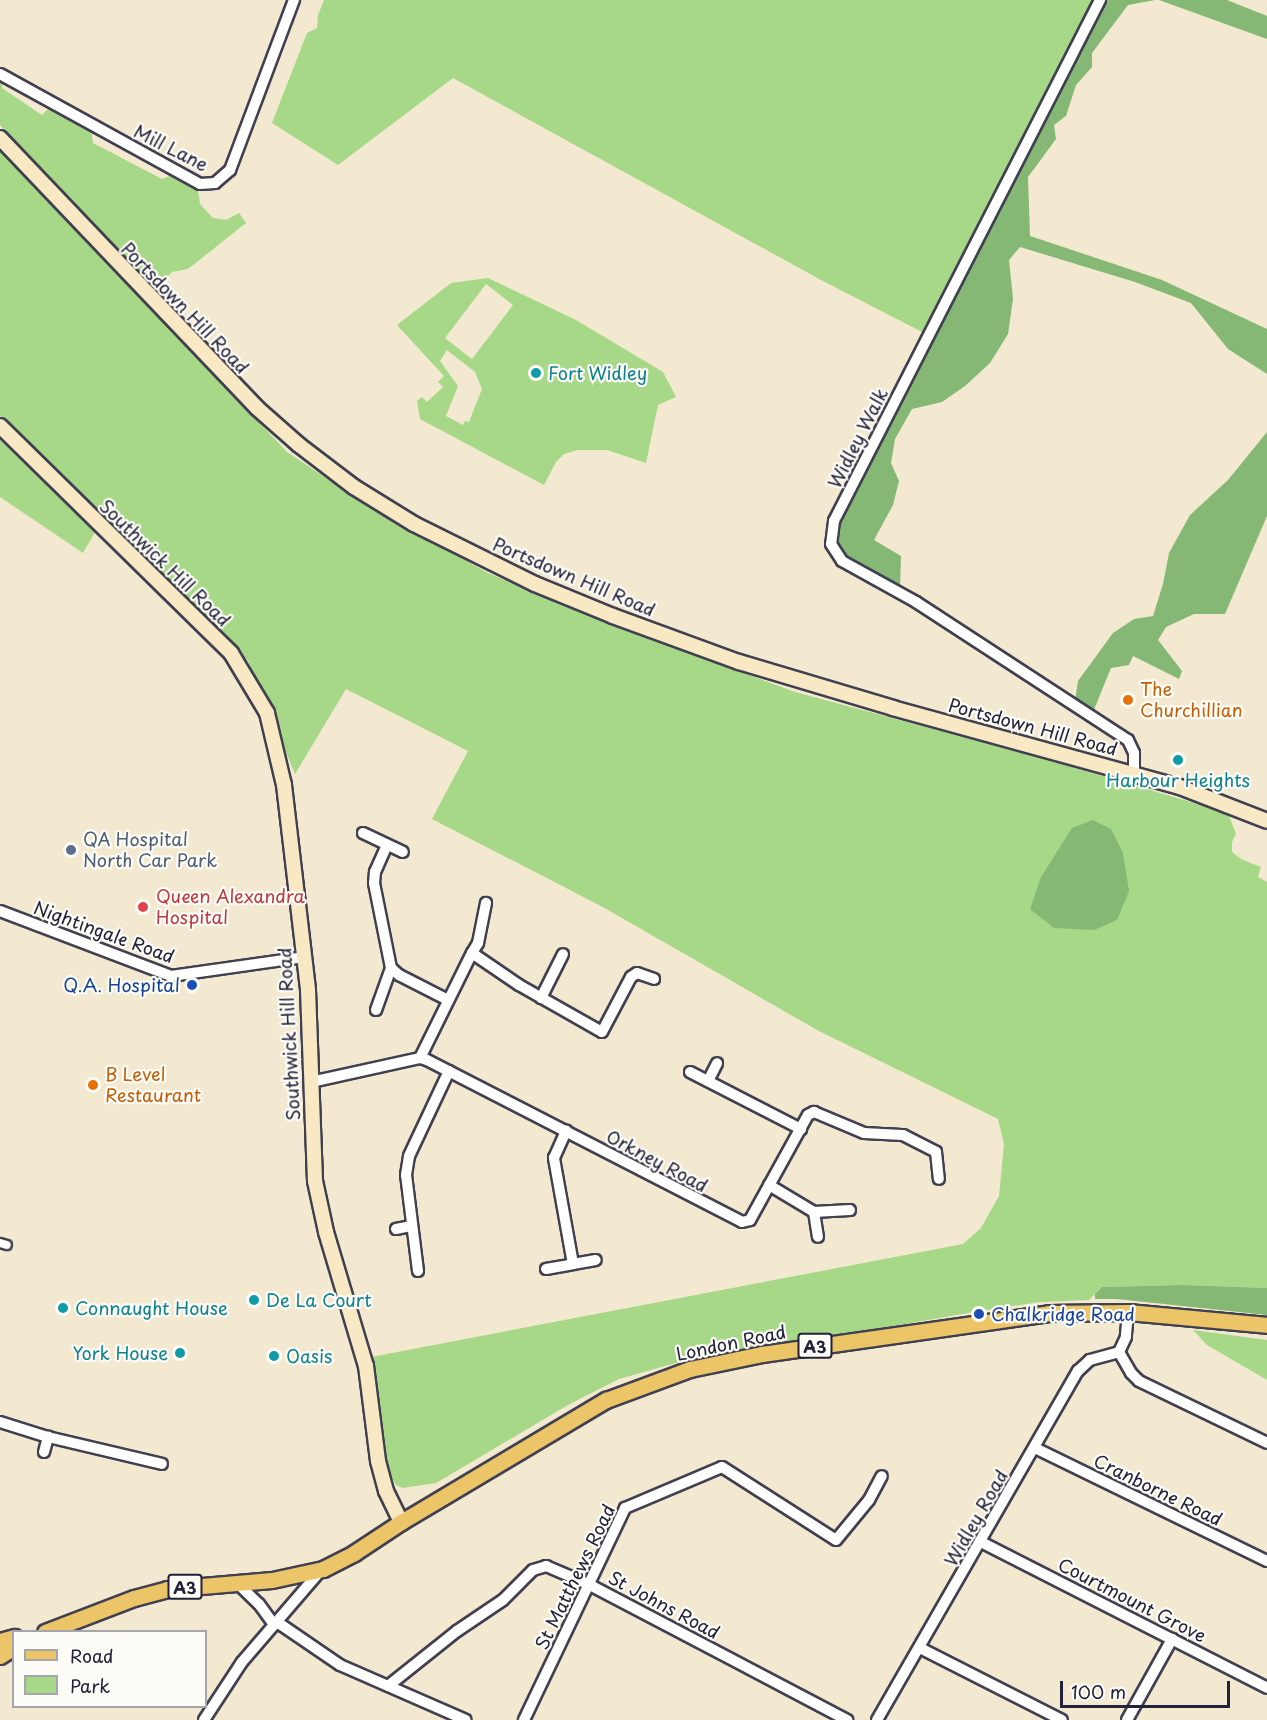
<!DOCTYPE html>
<style>
body{margin:0}
#map{position:relative;width:1267px;height:1720px;overflow:hidden;background:#f2e9d0;font-family:"Playpen Sans",sans-serif}
div>[style]{position:absolute}
.green>*{inset:0;background:#a6d887}
.forest>*{inset:0;background:#84b874}
.roads{filter:drop-shadow(2px 0 #414051) drop-shadow(-2px 0 #414051) drop-shadow(0 2px #414051) drop-shadow(0 -2px #414051)}
.pedestrian>*{height:8px;margin:-4px;padding:0 4px;transform-origin:4px;border-radius:4px;background:#fff}
.minor>*{height:10px;margin:-5px;padding:0 5px;transform-origin:5px;border-radius:5px;background:#fff}
.secondary>*{height:14px;margin:-7px;padding:0 7px;transform-origin:7px;border-radius:7px;background:#f8e8c3}
.primary>*{height:15px;margin:-7.5px;padding:0 7.5px;transform-origin:7.5px;border-radius:7.5px;background:#edc569}
.dots>*{width:16px;height:16px;translate:-50% -50%;box-sizing:border-box;border:3px solid #fdfcf7;border-radius:50%}
span{translate:-50% -50%;white-space:nowrap;text-align:center;line-height:1.15;-webkit-text-stroke:4.5px #fdfcf7;paint-order:stroke}
.shield-label span{padding:2px 4px;background:#fdfcf7;border:2px solid;border-radius:4px;-webkit-text-stroke-width:0}
.shield-label{font-size:16px;color:#22223b;font-weight:700}
.street-label{font-size:18px;color:#22223b}
.culture-label{font-size:18px;color:#0d838f}
.left{translate:0 -50%;text-align:left}
.right{translate:-100% -50%;text-align:right}
.food-label{font-size:18px;color:#c56008}
.service-label{font-size:18px;color:#4e5e75}
.health-label{font-size:18px;color:#be3a42}
.transit-label{font-size:18px;color:#164399}
.legend{position:absolute;left:12px;top:1630px;width:195px;height:78px;box-sizing:border-box;background:#fdfcf7;border:2px solid #a5a5ac;margin:0;padding:8px 10px;list-style:none;font-size:18px;color:#22223b}
.legend li{display:flex;align-items:center;gap:12px;height:30px}
.legend b{width:30px;border:2px solid #a5a5ac}
.scale{position:absolute;left:1060px;top:1681px;width:170px;height:27px;box-sizing:border-box;border:3px solid #22223b;border-top:0;padding-left:8px;font-size:18px;line-height:21px;white-space:nowrap;color:#22223b;-webkit-text-stroke:4px #fdfcf7;paint-order:stroke}
</style>
<div id="map">
<div class="green">
<i style="clip-path:polygon(324px 0,1092px 0,991px 203px,922px 332px,823px 281px,453px 78px,338px 165px,272px 123px,307px 33px,317px 28px,318px 15px)"></i>
<i style="clip-path:polygon(0 77px,3px 81px,2px 88px,42px 115px,48px 109px,57px 109px,79px 119px,91px 130px,93px 143px,162px 179px,175px 174px,191px 182px,198px 190px,200px 204px,213px 218px,226px 220px,239px 213px,246px 223px,188px 269px,172px 272px,164px 280px,160px 298px,0 125px)"></i>
<i style="clip-path:polygon(0 149px,287px 452px,368px 506px,488px 573px,564px 606px,795px 692px,1052px 761px,1228px 813px,1236px 834px,1232px 842px,1232px 852px,1241px 859px,1261px 867px,1258px 877px,1267px 882px,1267px 1288px,1183px 1285px,1102px 1287px,1089px 1300px,1040px 1302px,974px 1312px,841px 1335px,763px 1344px,690px 1359px,619px 1379px,568px 1405px,436px 1483px,402px 1488px,396px 1485px,389px 1473px,371px 1357px,963px 1244px,981px 1228px,999px 1196px,1004px 1144px,998px 1119px,817px 1030px,601px 906px,432px 819px,468px 751px,346px 689px,295px 774px,248px 661px,0 416px)"></i>
<i style="clip-path:polygon(evenodd,488px 278px,576px 320px,663px 372px,676px 397px,658px 405px,646px 463px,607px 450px,577px 450px,564px 454px,556px 462px,544px 485px,420px 419px,417px 401px,422px 397px,427px 402px,443px 387px,438px 382px,444px 376px,397px 325px,451px 283px,488px 278px,486px 284px,513px 305px,472px 359px,445px 338px,486px 284px,488px 278px,447px 350px,475px 372px,482px 389px,469px 422px,465px 421px,463px 425px,446px 416px,458px 386px,440px 361px,447px 350px)"></i>
<i style="clip-path:polygon(0 440px,95px 532px,83px 553px,0 497px)"></i>
<i style="clip-path:polygon(1193px 1330px,1267px 1340px,1267px 1380px,1207px 1345px)"></i>
</div>
<div class="forest">
<i style="clip-path:polygon(1104px 0,1155px 0,1128px 5px,1092px 53px,1092px 67px,1076px 85px,1066px 116px,1054px 125px,1056px 139px,1028px 177px,1030px 236px,1162px 280px,1267px 329px,1267px 374px,1228px 349px,1191px 303px,1135px 282px,1020px 247px,1009px 260px,1013px 299px,1008px 334px,990px 363px,965px 386px,942px 402px,912px 409px,895px 439px,891px 463px,899px 481px,893px 505px,874px 540px,901px 556px,900px 589px,847px 558px,837px 545px,841px 516px)"></i>
<i style="clip-path:polygon(1159px 0,1227px 0,1267px 16px,1267px 39px)"></i>
<i style="clip-path:polygon(1267px 432px,1267px 516px,1225px 614px,1194px 614px,1166px 627px,1158px 640px,1182px 671px,1179px 679px,1133px 656px,1129px 665px,1111px 668px,1093px 712px,1075px 701px,1078px 681px,1113px 633px,1134px 619px,1153px 616px,1163px 584px,1169px 553px,1190px 515px,1228px 480px)"></i>
<i style="clip-path:polygon(1093px 820px,1111px 829px,1123px 853px,1129px 891px,1117px 920px,1094px 930px,1054px 928px,1030px 909px,1041px 877px,1072px 828px)"></i>
<i style="clip-path:polygon(1183px 1285px,1267px 1288px,1267px 1315px,1117px 1299px,1095px 1299px,1095px 1294px,1102px 1287px)"></i>
</div>
<div class="roads">
<div class="pedestrian">
<i style="left:0;top:1243px;width:7px;rotate:16deg"></i>
</div>
<div class="minor">
<i style="left:1100px;top:0;width:585px;rotate:117.05deg"></i>
<i style="left:834px;top:521px;width:23px;rotate:97deg"></i>
<i style="left:831px;top:544px;width:20px;rotate:57deg"></i>
<i style="left:842px;top:561px;width:85px;rotate:29deg"></i>
<i style="left:916px;top:602px;width:253px;rotate:33.1deg"></i>
<i style="left:1128px;top:740px;width:14px;rotate:65deg"></i>
<i style="left:1134px;top:753px;width:20px;rotate:90deg"></i>
<i style="left:0;top:74px;width:228px;rotate:28.8deg"></i>
<i style="left:200px;top:184px;width:15px;rotate:-4deg"></i>
<i style="left:215px;top:183px;width:20px;rotate:-41deg"></i>
<i style="left:230px;top:170px;width:182px;rotate:-69.4deg"></i>
<i style="left:363px;top:833px;width:44px;rotate:25.4deg"></i>
<i style="left:387px;top:845px;width:30px;rotate:114deg"></i>
<i style="left:375px;top:872px;width:11px;rotate:95deg"></i>
<i style="left:374px;top:883px;width:87px;rotate:78.7deg"></i>
<i style="left:391px;top:968px;width:11px;rotate:41deg"></i>
<i style="left:399px;top:975px;width:55px;rotate:27deg"></i>
<i style="left:0;top:911px;width:183px;rotate:20.8deg"></i>
<i style="left:171px;top:976px;width:134px;rotate:-8.1deg"></i>
<i style="left:472px;top:953px;width:12px;rotate:-59deg"></i>
<i style="left:478px;top:943px;width:41px;rotate:-78.7deg"></i>
<i style="left:541px;top:998px;width:49px;rotate:-63.4deg"></i>
<i style="left:376px;top:1010px;width:45px;rotate:-70.3deg"></i>
<i style="left:420px;top:1058px;width:117px;rotate:-63.7deg"></i>
<i style="left:472px;top:953px;width:57px;rotate:34.2deg"></i>
<i style="left:519px;top:985px;width:95px;rotate:29.5deg"></i>
<i style="left:602px;top:1032px;width:62px;rotate:-62.2deg"></i>
<i style="left:631px;top:977px;width:7px;rotate:-34deg"></i>
<i style="left:637px;top:973px;width:18px;rotate:19deg"></i>
<i style="left:690px;top:1072px;width:125px;rotate:27.2deg"></i>
<i style="left:708px;top:1081px;width:20px;rotate:-63deg"></i>
<i style="left:311px;top:1082px;width:112px;rotate:-12.4deg"></i>
<i style="left:420px;top:1058px;width:7px;rotate:16deg"></i>
<i style="left:427px;top:1060px;width:354px;rotate:27.2deg"></i>
<i style="left:742px;top:1222px;width:8px;rotate:-14deg"></i>
<i style="left:750px;top:1220px;width:120px;rotate:-61.1deg"></i>
<i style="left:808px;top:1115px;width:7px;rotate:-27deg"></i>
<i style="left:814px;top:1112px;width:54px;rotate:22.8deg"></i>
<i style="left:864px;top:1133px;width:39px;rotate:3deg"></i>
<i style="left:903px;top:1135px;width:37px;rotate:27deg"></i>
<i style="left:936px;top:1152px;width:27px;rotate:84deg"></i>
<i style="left:769px;top:1185px;width:52px;rotate:31deg"></i>
<i style="left:814px;top:1212px;width:36px;rotate:-3deg"></i>
<i style="left:814px;top:1212px;width:25px;rotate:81deg"></i>
<i style="left:396px;top:1229px;width:16px;rotate:-11deg"></i>
<i style="left:573px;top:1264px;width:23px;rotate:-10deg"></i>
<i style="left:546px;top:1269px;width:27px;rotate:-10deg"></i>
<i style="left:573px;top:1264px;width:108px;rotate:-100.2deg"></i>
<i style="left:554px;top:1158px;width:30px;rotate:-66deg"></i>
<i style="left:418px;top:1271px;width:97px;rotate:-97.1deg"></i>
<i style="left:406px;top:1175px;width:19px;rotate:-81deg"></i>
<i style="left:409px;top:1156px;width:94px;rotate:-64.8deg"></i>
<i style="left:1128px;top:1312px;width:25px;rotate:95deg"></i>
<i style="left:1126px;top:1337px;width:17px;rotate:115deg"></i>
<i style="left:1119px;top:1352px;width:24px;rotate:60deg"></i>
<i style="left:1131px;top:1373px;width:11px;rotate:45deg"></i>
<i style="left:1139px;top:1381px;width:142px;rotate:25.8deg"></i>
<i style="left:0;top:1422px;width:50px;rotate:17.4deg"></i>
<i style="left:48px;top:1437px;width:117px;rotate:13.3deg"></i>
<i style="left:1035px;top:1448px;width:258px;rotate:26deg"></i>
<i style="left:44px;top:1452px;width:16px;rotate:-75deg"></i>
<i style="left:981px;top:1542px;width:321px;rotate:27deg"></i>
<i style="left:237px;top:1583px;width:30px;rotate:44deg"></i>
<i style="left:259px;top:1604px;width:26px;rotate:54deg"></i>
<i style="left:277px;top:1622px;width:76px;rotate:34.3deg"></i>
<i style="left:340px;top:1665px;width:137px;rotate:23.6deg"></i>
<i style="left:920px;top:1648px;width:159px;rotate:26.9deg"></i>
<i style="left:388px;top:1686px;width:88px;rotate:-38.6deg"></i>
<i style="left:457px;top:1631px;width:55px;rotate:-34deg"></i>
<i style="left:503px;top:1600px;width:42px;rotate:-45deg"></i>
<i style="left:533px;top:1570px;width:14px;rotate:-17deg"></i>
<i style="left:546px;top:1566px;width:46px;rotate:23.2deg"></i>
<i style="left:588px;top:1584px;width:293px;rotate:27.7deg"></i>
<i style="left:204px;top:1720px;width:69px;rotate:-56.8deg"></i>
<i style="left:242px;top:1662px;width:123px;rotate:-49.3deg"></i>
<i style="left:524px;top:1720px;width:235px;rotate:-64.5deg"></i>
<i style="left:625px;top:1508px;width:105px;rotate:-22.9deg"></i>
<i style="left:722px;top:1467px;width:135px;rotate:32.6deg"></i>
<i style="left:836px;top:1540px;width:52px;rotate:-50.5deg"></i>
<i style="left:869px;top:1500px;width:27px;rotate:-62deg"></i>
<i style="left:877px;top:1720px;width:403px;rotate:-60.1deg"></i>
<i style="left:1078px;top:1371px;width:16px;rotate:-43deg"></i>
<i style="left:1090px;top:1360px;width:30px;rotate:-15deg"></i>
<i style="left:1127px;top:1720px;width:93px;rotate:-60.9deg"></i>
</div>
<div class="secondary">
<i style="left:0;top:138px;width:373px;rotate:46.4deg"></i>
<i style="left:257px;top:408px;width:56px;rotate:41.4deg"></i>
<i style="left:299px;top:445px;width:69px;rotate:37.4deg"></i>
<i style="left:354px;top:487px;width:70px;rotate:31.7deg"></i>
<i style="left:414px;top:524px;width:135px;rotate:26.4deg"></i>
<i style="left:535px;top:584px;width:84px;rotate:22.3deg"></i>
<i style="left:613px;top:616px;width:134px;rotate:20.1deg"></i>
<i style="left:739px;top:662px;width:161px;rotate:16.6deg"></i>
<i style="left:893px;top:708px;width:298px;rotate:15.4deg"></i>
<i style="left:1180px;top:787px;width:93px;rotate:21.3deg"></i>
<i style="left:0;top:426px;width:324px;rotate:44.5deg"></i>
<i style="left:231px;top:653px;width:70px;rotate:59deg"></i>
<i style="left:267px;top:713px;width:74px;rotate:76.7deg"></i>
<i style="left:284px;top:785px;width:206px;rotate:83.3deg"></i>
<i style="left:308px;top:990px;width:191px;rotate:87.9deg"></i>
<i style="left:315px;top:1181px;width:52px;rotate:77.8deg"></i>
<i style="left:326px;top:1232px;width:140px;rotate:73.4deg"></i>
<i style="left:366px;top:1366px;width:96px;rotate:82.8deg"></i>
<i style="left:378px;top:1461px;width:31px;rotate:75deg"></i>
<i style="left:386px;top:1491px;width:34px;rotate:64deg"></i>
</div>
<div class="primary">
<i style="left:45px;top:1632px;width:95px;rotate:-20.9deg"></i>
<i style="left:134px;top:1598px;width:34px;rotate:-15deg"></i>
<i style="left:167px;top:1589px;width:105px;rotate:-4.9deg"></i>
<i style="left:272px;top:1580px;width:52px;rotate:-12.2deg"></i>
<i style="left:323px;top:1569px;width:35px;rotate:-27deg"></i>
<i style="left:354px;top:1553px;width:56px;rotate:-33.4deg"></i>
<i style="left:401px;top:1522px;width:239px;rotate:-30.8deg"></i>
<i style="left:606px;top:1400px;width:90px;rotate:-20.3deg"></i>
<i style="left:690px;top:1369px;width:74px;rotate:-11.8deg"></i>
<i style="left:762px;top:1354px;width:290px;rotate:-8.1deg"></i>
<i style="left:1049px;top:1313px;width:79px;rotate:-0.7deg"></i>
<i style="left:1128px;top:1312px;width:140px;rotate:5.3deg"></i>
<i style="left:0;top:1641px;width:15px;rotate:-16deg"></i>
<i style="left:0;top:1656px;width:17px;rotate:-33deg"></i>
</div>
</div>
<div class="dots">
<i style="left:536px;top:373px;background:#0f9aa8"></i>
<i style="left:1128px;top:700px;background:#e8710a"></i>
<i style="left:1178px;top:760px;background:#0f9aa8"></i>
<i style="left:71px;top:850px;background:#5c6f8a"></i>
<i style="left:143px;top:907px;background:#e0444e"></i>
<i style="left:192px;top:985px;background:#1a4fb4"></i>
<i style="left:93px;top:1085px;background:#e8710a"></i>
<i style="left:254px;top:1300px;background:#0f9aa8"></i>
<i style="left:63px;top:1308px;background:#0f9aa8"></i>
<i style="left:979px;top:1314px;background:#1a4fb4"></i>
<i style="left:180px;top:1353px;background:#0f9aa8"></i>
<i style="left:274px;top:1356px;background:#0f9aa8"></i>
</div>
<div class="shield-label">
<span style="left:815px;top:1346px">A3</span>
<span style="left:185px;top:1587px">A3</span>
</div>
<div class="street-label">
<span style="left:171px;top:148px;rotate:27deg">Mill Lane</span>
<span style="left:185px;top:308px;rotate:46deg">Portsdown Hill Road</span>
<span style="left:858px;top:438px;rotate:-63deg">Widley Walk</span>
<span style="left:165px;top:563px;rotate:44deg">Southwick Hill Road</span>
<span style="left:574px;top:577px;rotate:23deg">Portsdown Hill Road</span>
<span style="left:1033px;top:727px;rotate:15deg">Portsdown Hill Road</span>
<span style="left:104px;top:932px;rotate:20deg">Nightingale Road</span>
<span style="left:289px;top:1034px;rotate:-93deg">Southwick Hill Road</span>
<span style="left:657px;top:1161px;rotate:28deg">Orkney Road</span>
<span style="left:731px;top:1343px;rotate:-12deg">London Road</span>
<span style="left:1158px;top:1490px;rotate:26deg">Cranborne Road</span>
<span style="left:976px;top:1518px;rotate:-60deg">Widley Road</span>
<span style="left:575px;top:1577px;rotate:-64deg">St Matthews Road</span>
<span style="left:1132px;top:1600px;rotate:27deg">Courtmount Grove</span>
<span style="left:664px;top:1605px;rotate:28deg">St Johns Road</span>
</div>
<div class="culture-label">
<span class="left" style="left:548px;top:373px">Fort Widley</span>
<span style="left:1178px;top:780px">Harbour Heights</span>
<span class="left" style="left:266px;top:1300px">De La Court</span>
<span class="left" style="left:75px;top:1308px">Connaught House</span>
<span class="right" style="left:168px;top:1353px">York House</span>
<span class="left" style="left:286px;top:1356px">Oasis</span>
</div>
<div class="food-label">
<span class="left" style="left:1140px;top:700px">The<br>Churchillian</span>
<span class="left" style="left:105px;top:1085px">B Level<br>Restaurant</span>
</div>
<div class="service-label">
<span class="left" style="left:83px;top:850px">QA Hospital<br>North Car Park</span>
</div>
<div class="health-label">
<span class="left" style="left:156px;top:907px">Queen Alexandra<br>Hospital</span>
</div>
<div class="transit-label">
<span class="right" style="left:180px;top:985px">Q.A. Hospital</span>
<span class="left" style="left:991px;top:1314px">Chalkridge Road</span>
</div>
<ul class="legend">
<li><b style="height:8px;background:#edc569"></b>Road</li>
<li><b style="height:16px;background:#a6d887"></b>Park</li>
</ul>
<div class="scale">100 m</div>
</div>
